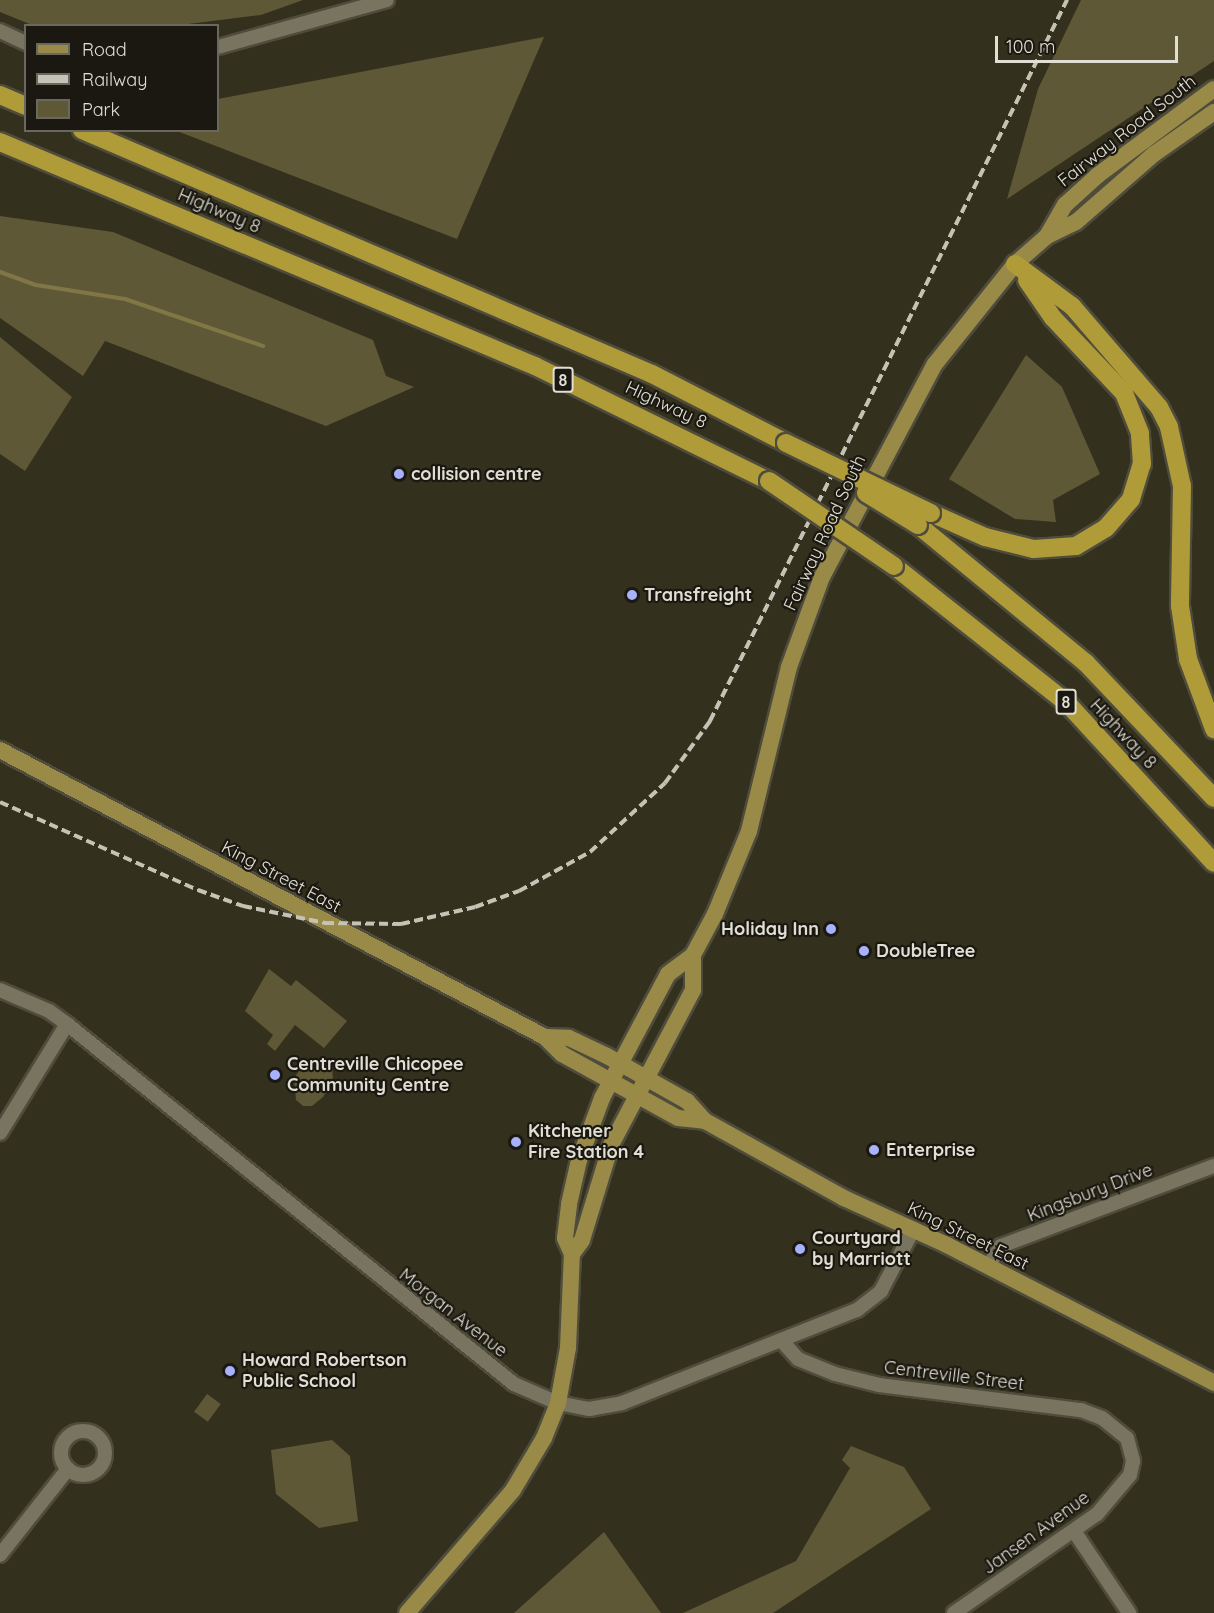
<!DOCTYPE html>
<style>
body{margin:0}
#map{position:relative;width:1214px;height:1613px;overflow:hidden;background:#34301e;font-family:Quicksand,sans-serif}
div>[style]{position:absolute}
.green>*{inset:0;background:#5f5836;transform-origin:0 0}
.stream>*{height:4px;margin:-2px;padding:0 2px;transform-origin:2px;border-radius:2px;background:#807646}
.roads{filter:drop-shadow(2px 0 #4f4c3c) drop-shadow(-2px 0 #4f4c3c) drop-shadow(0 2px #4f4c3c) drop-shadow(0 -2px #4f4c3c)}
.minor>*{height:14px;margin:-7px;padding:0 7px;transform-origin:7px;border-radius:7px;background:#78745f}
.minor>.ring{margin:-7px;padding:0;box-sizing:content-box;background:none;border:14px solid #78745f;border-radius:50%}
.major>*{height:16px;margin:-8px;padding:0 8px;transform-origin:8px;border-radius:8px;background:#998b47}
.highway>*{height:18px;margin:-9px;padding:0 9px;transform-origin:9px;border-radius:9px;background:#af9b37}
.rail>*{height:4px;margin-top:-2px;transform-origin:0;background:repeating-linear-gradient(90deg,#c5c3b6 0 9px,transparent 0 13.5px)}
.bridges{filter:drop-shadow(2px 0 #4f4c3c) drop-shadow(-2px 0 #4f4c3c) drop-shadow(0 2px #4f4c3c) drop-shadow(0 -2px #4f4c3c)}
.highway-bridge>*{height:18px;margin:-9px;padding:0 9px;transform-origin:9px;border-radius:9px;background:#af9b37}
.dots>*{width:16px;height:16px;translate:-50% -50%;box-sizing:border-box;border:3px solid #1a1810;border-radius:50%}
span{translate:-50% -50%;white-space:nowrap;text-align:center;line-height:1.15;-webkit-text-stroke:4.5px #1a1810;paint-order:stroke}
.shield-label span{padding:2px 4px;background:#1a1810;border:2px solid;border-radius:4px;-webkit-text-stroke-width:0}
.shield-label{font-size:16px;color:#e1dfd3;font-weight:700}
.street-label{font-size:18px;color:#e1dfd3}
.poi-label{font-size:18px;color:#e1dfd3;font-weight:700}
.left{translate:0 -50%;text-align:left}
.right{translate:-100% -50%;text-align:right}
.legend{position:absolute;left:24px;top:24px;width:195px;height:108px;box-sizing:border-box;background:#1a1810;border:2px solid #6a685e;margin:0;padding:8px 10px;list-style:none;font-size:18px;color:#e1dfd3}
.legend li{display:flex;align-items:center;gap:12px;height:30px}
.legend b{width:30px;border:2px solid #6a685e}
.scale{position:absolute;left:995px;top:36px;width:183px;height:27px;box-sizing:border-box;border:3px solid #e1dfd3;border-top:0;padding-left:8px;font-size:18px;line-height:21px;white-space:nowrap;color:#e1dfd3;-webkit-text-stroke:4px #1a1810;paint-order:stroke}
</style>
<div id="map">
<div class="green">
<i style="clip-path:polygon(0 0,303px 0,261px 15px,172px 26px,32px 25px,0 12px)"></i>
<i style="clip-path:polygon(1081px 0,1214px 0,1214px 61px,1007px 199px,1038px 89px)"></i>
<i style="clip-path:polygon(544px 37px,457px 239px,177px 131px,218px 130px,218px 99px)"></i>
<i style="clip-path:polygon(0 216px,113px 232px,373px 340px,386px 376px,414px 387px,326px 426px,105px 341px,83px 376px,0 318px)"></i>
<i style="clip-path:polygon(0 337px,72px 397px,25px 471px,0 454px)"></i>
<i style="clip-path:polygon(1026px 355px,1062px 387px,1100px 474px,1053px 500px,1056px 522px,1015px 519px,949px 479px)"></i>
<i style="clip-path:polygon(269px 969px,291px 986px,296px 980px,347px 1021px,324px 1048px,295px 1025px,275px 1051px,267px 1044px,273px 1035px,245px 1011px)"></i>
<i style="clip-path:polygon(326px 1060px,332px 1065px,333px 1081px,323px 1097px,312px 1106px,303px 1106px,296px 1100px,294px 1078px,303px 1066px)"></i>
<i style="left:207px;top:1394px;width:17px;height:22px;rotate:36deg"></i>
<i style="clip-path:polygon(332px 1440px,350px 1456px,358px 1521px,319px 1528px,276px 1494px,271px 1450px)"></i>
<i style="clip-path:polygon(851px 1446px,904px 1467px,931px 1509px,773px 1613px,683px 1613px,796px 1561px,850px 1468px,842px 1460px)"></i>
<i style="clip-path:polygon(604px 1532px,661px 1613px,514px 1613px)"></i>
</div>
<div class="stream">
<i style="left:0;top:272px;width:38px;rotate:20deg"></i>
<i style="left:36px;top:285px;width:90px;rotate:8.9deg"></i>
<i style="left:125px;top:299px;width:146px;rotate:18.8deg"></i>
</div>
<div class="roads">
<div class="minor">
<i style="left:0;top:31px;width:29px;rotate:25deg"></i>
<i style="left:218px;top:47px;width:175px;rotate:-15.5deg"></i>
<i style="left:0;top:990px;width:53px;rotate:23.2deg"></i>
<i style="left:49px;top:1011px;width:22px;rotate:36deg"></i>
<i style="left:67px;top:1024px;width:574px;rotate:38.85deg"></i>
<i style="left:514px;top:1384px;width:48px;rotate:23.4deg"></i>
<i style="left:558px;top:1403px;width:32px;rotate:11deg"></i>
<i style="left:589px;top:1409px;width:34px;rotate:-10deg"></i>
<i style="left:622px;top:1403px;width:253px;rotate:-21.6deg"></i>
<i style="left:857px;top:1310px;width:31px;rotate:-38deg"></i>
<i style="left:881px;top:1291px;width:69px;rotate:-62.3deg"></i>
<i style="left:0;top:1133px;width:128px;rotate:-58.4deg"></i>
<i style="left:988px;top:1266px;width:24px;rotate:-57deg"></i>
<i style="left:1001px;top:1246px;width:228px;rotate:-20.6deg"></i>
<i style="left:781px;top:1340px;width:25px;rotate:48deg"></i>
<i style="left:798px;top:1359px;width:40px;rotate:22deg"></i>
<i style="left:835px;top:1374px;width:45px;rotate:14deg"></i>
<i style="left:879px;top:1385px;width:204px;rotate:7.1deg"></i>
<i style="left:1081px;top:1410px;width:22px;rotate:21deg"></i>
<i style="left:1102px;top:1418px;width:32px;rotate:39deg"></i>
<i style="left:1127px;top:1438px;width:24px;rotate:75deg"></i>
<i style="left:1133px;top:1461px;width:14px;rotate:102deg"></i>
<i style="left:1130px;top:1475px;width:51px;rotate:130.2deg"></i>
<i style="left:1097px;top:1514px;width:174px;rotate:145.3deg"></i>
<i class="ring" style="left:61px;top:1431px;width:30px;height:30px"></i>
<i style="left:1074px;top:1531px;width:99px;rotate:56.1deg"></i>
<i style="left:0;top:1555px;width:110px;rotate:-51.7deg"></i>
</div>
<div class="major">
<i style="left:1047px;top:236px;width:36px;rotate:-60deg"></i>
<i style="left:1065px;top:205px;width:45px;rotate:-42.3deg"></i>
<i style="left:1098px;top:175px;width:144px;rotate:-36.6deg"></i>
<i style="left:0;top:750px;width:616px;rotate:27.77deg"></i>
<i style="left:545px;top:1037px;width:24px;rotate:45deg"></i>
<i style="left:562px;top:1054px;width:132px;rotate:28.9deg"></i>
<i style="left:678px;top:1118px;width:27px;rotate:6deg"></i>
<i style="left:705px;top:1121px;width:159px;rotate:29deg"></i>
<i style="left:844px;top:1198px;width:113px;rotate:24.5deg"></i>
<i style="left:947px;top:1245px;width:301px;rotate:27.3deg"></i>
<i style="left:545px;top:1037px;width:24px;rotate:2deg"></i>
<i style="left:569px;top:1038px;width:42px;rotate:25.3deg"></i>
<i style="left:607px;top:1056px;width:92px;rotate:29.4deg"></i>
<i style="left:687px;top:1101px;width:27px;rotate:48deg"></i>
<i style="left:572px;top:1254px;width:17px;rotate:-114deg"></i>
<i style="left:565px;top:1238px;width:34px;rotate:-83deg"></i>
<i style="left:569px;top:1204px;width:45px;rotate:-77.2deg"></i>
<i style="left:579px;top:1160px;width:66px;rotate:-69.6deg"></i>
<i style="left:602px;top:1098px;width:140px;rotate:-62deg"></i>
<i style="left:668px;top:974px;width:31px;rotate:-37deg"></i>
<i style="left:693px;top:955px;width:47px;rotate:-61.8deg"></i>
<i style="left:715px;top:914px;width:90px;rotate:-67.7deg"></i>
<i style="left:749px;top:831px;width:169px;rotate:-76.3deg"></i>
<i style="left:789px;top:667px;width:96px;rotate:-69.9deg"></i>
<i style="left:822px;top:577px;width:241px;rotate:-62.1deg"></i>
<i style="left:935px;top:364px;width:128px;rotate:-51.3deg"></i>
<i style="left:1015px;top:264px;width:43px;rotate:-41.2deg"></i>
<i style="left:1047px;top:236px;width:32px;rotate:-26deg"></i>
<i style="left:1076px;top:222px;width:103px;rotate:-41.1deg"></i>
<i style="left:1154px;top:154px;width:73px;rotate:-35deg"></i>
<i style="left:407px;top:1613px;width:162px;rotate:-49.2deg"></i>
<i style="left:513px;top:1490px;width:61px;rotate:-59.2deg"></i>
<i style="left:544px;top:1438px;width:38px;rotate:-68deg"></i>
<i style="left:558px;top:1403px;width:56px;rotate:-79.7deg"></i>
<i style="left:568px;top:1348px;width:94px;rotate:-87.6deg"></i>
<i style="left:572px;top:1254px;width:17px;rotate:-54deg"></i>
<i style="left:582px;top:1240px;width:99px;rotate:-73deg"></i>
<i style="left:611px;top:1145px;width:175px;rotate:-62.1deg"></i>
<i style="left:693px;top:990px;width:35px;rotate:-90deg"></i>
</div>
<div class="highway">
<i style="left:0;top:95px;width:28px;rotate:23deg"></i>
<i style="left:82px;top:130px;width:620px;rotate:23.17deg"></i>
<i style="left:652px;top:374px;width:151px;rotate:27.2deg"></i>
<i style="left:0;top:142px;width:580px;rotate:22.72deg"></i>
<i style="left:535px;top:366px;width:261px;rotate:26.2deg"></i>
<i style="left:1015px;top:264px;width:71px;rotate:36.4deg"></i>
<i style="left:1072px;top:306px;width:133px;rotate:49.3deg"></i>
<i style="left:1159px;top:407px;width:22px;rotate:63deg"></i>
<i style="left:1169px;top:427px;width:60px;rotate:77.6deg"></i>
<i style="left:1182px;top:486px;width:120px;rotate:91deg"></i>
<i style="left:1180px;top:606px;width:54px;rotate:81.4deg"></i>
<i style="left:1188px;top:659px;width:75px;rotate:69.6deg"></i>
<i style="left:931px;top:513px;width:59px;rotate:24deg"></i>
<i style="left:985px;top:537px;width:50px;rotate:13.8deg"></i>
<i style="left:1034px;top:549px;width:42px;rotate:-4.1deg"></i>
<i style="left:1076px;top:546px;width:35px;rotate:-31deg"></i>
<i style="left:1106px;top:528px;width:38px;rotate:-49deg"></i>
<i style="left:1131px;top:499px;width:37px;rotate:-73deg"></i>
<i style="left:1142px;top:464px;width:31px;rotate:-94deg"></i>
<i style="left:1140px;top:433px;width:43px;rotate:-111.8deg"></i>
<i style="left:1124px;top:393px;width:103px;rotate:-133.4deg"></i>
<i style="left:1053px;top:318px;width:46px;rotate:-124.4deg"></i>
<i style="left:918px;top:525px;width:217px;rotate:39.4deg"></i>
<i style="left:1086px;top:663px;width:186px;rotate:46.5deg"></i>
<i style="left:894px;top:566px;width:221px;rotate:38.4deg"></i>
<i style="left:1067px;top:703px;width:217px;rotate:47.4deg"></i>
</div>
</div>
<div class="rail">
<i style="left:0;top:802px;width:217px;rotate:24deg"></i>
<i style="left:198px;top:890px;width:48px;rotate:19.6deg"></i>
<i style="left:243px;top:906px;width:84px;rotate:11.7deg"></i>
<i style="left:325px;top:923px;width:76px;rotate:0.8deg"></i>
<i style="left:401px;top:924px;width:76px;rotate:-12.9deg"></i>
<i style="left:475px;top:907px;width:47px;rotate:-20deg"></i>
<i style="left:519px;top:891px;width:81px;rotate:-28.8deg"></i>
<i style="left:590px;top:852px;width:102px;rotate:-42.6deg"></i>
<i style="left:665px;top:783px;width:77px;rotate:-54deg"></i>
<i style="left:710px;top:721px;width:805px;rotate:-63.66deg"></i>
</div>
<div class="bridges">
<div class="highway-bridge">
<i style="left:786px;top:443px;width:161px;rotate:25.8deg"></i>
<i style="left:769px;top:481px;width:151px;rotate:34.2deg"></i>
<i style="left:866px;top:493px;width:61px;rotate:31.6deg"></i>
</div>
</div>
<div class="dots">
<i style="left:399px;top:474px;background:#a7b1fc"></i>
<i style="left:632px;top:595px;background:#a7b1fc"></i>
<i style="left:831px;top:929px;background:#a7b1fc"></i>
<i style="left:864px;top:951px;background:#a7b1fc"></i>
<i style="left:275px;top:1075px;background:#a7b1fc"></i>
<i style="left:516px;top:1142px;background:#a7b1fc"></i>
<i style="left:874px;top:1150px;background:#a7b1fc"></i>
<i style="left:800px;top:1249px;background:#a7b1fc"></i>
<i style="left:230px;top:1371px;background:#a7b1fc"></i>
</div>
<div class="shield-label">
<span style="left:563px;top:380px">8</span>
<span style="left:1066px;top:702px">8</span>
</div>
<div class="street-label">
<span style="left:1127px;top:131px;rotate:-38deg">Fairway Road South</span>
<span style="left:219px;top:211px;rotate:23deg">Highway 8</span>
<span style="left:666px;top:405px;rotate:25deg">Highway 8</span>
<span style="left:825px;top:533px;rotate:-65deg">Fairway Road South</span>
<span style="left:1123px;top:734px;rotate:47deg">Highway 8</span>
<span style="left:281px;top:877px;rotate:28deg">King Street East</span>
<span style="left:1090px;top:1193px;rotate:-21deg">Kingsbury Drive</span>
<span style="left:968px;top:1236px;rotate:26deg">King Street East</span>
<span style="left:453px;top:1313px;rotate:38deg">Morgan Avenue</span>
<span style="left:954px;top:1376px;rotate:7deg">Centreville Street</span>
<span style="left:1036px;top:1533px;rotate:-36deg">Jansen Avenue</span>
</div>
<div class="poi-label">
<span class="left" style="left:411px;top:474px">collision centre</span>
<span class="left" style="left:644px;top:595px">Transfreight</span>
<span class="right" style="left:819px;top:929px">Holiday Inn</span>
<span class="left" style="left:876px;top:951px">DoubleTree</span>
<span class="left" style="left:287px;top:1075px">Centreville Chicopee<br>Community Centre</span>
<span class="left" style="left:528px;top:1142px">Kitchener<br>Fire Station 4</span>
<span class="left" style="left:886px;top:1150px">Enterprise</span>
<span class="left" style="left:812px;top:1249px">Courtyard<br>by Marriott</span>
<span class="left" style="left:242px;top:1371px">Howard Robertson<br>Public School</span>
</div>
<ul class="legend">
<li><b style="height:8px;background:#998b47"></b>Road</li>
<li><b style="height:8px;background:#c5c3b6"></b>Railway</li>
<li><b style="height:16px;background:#5f5836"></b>Park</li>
</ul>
<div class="scale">100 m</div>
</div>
